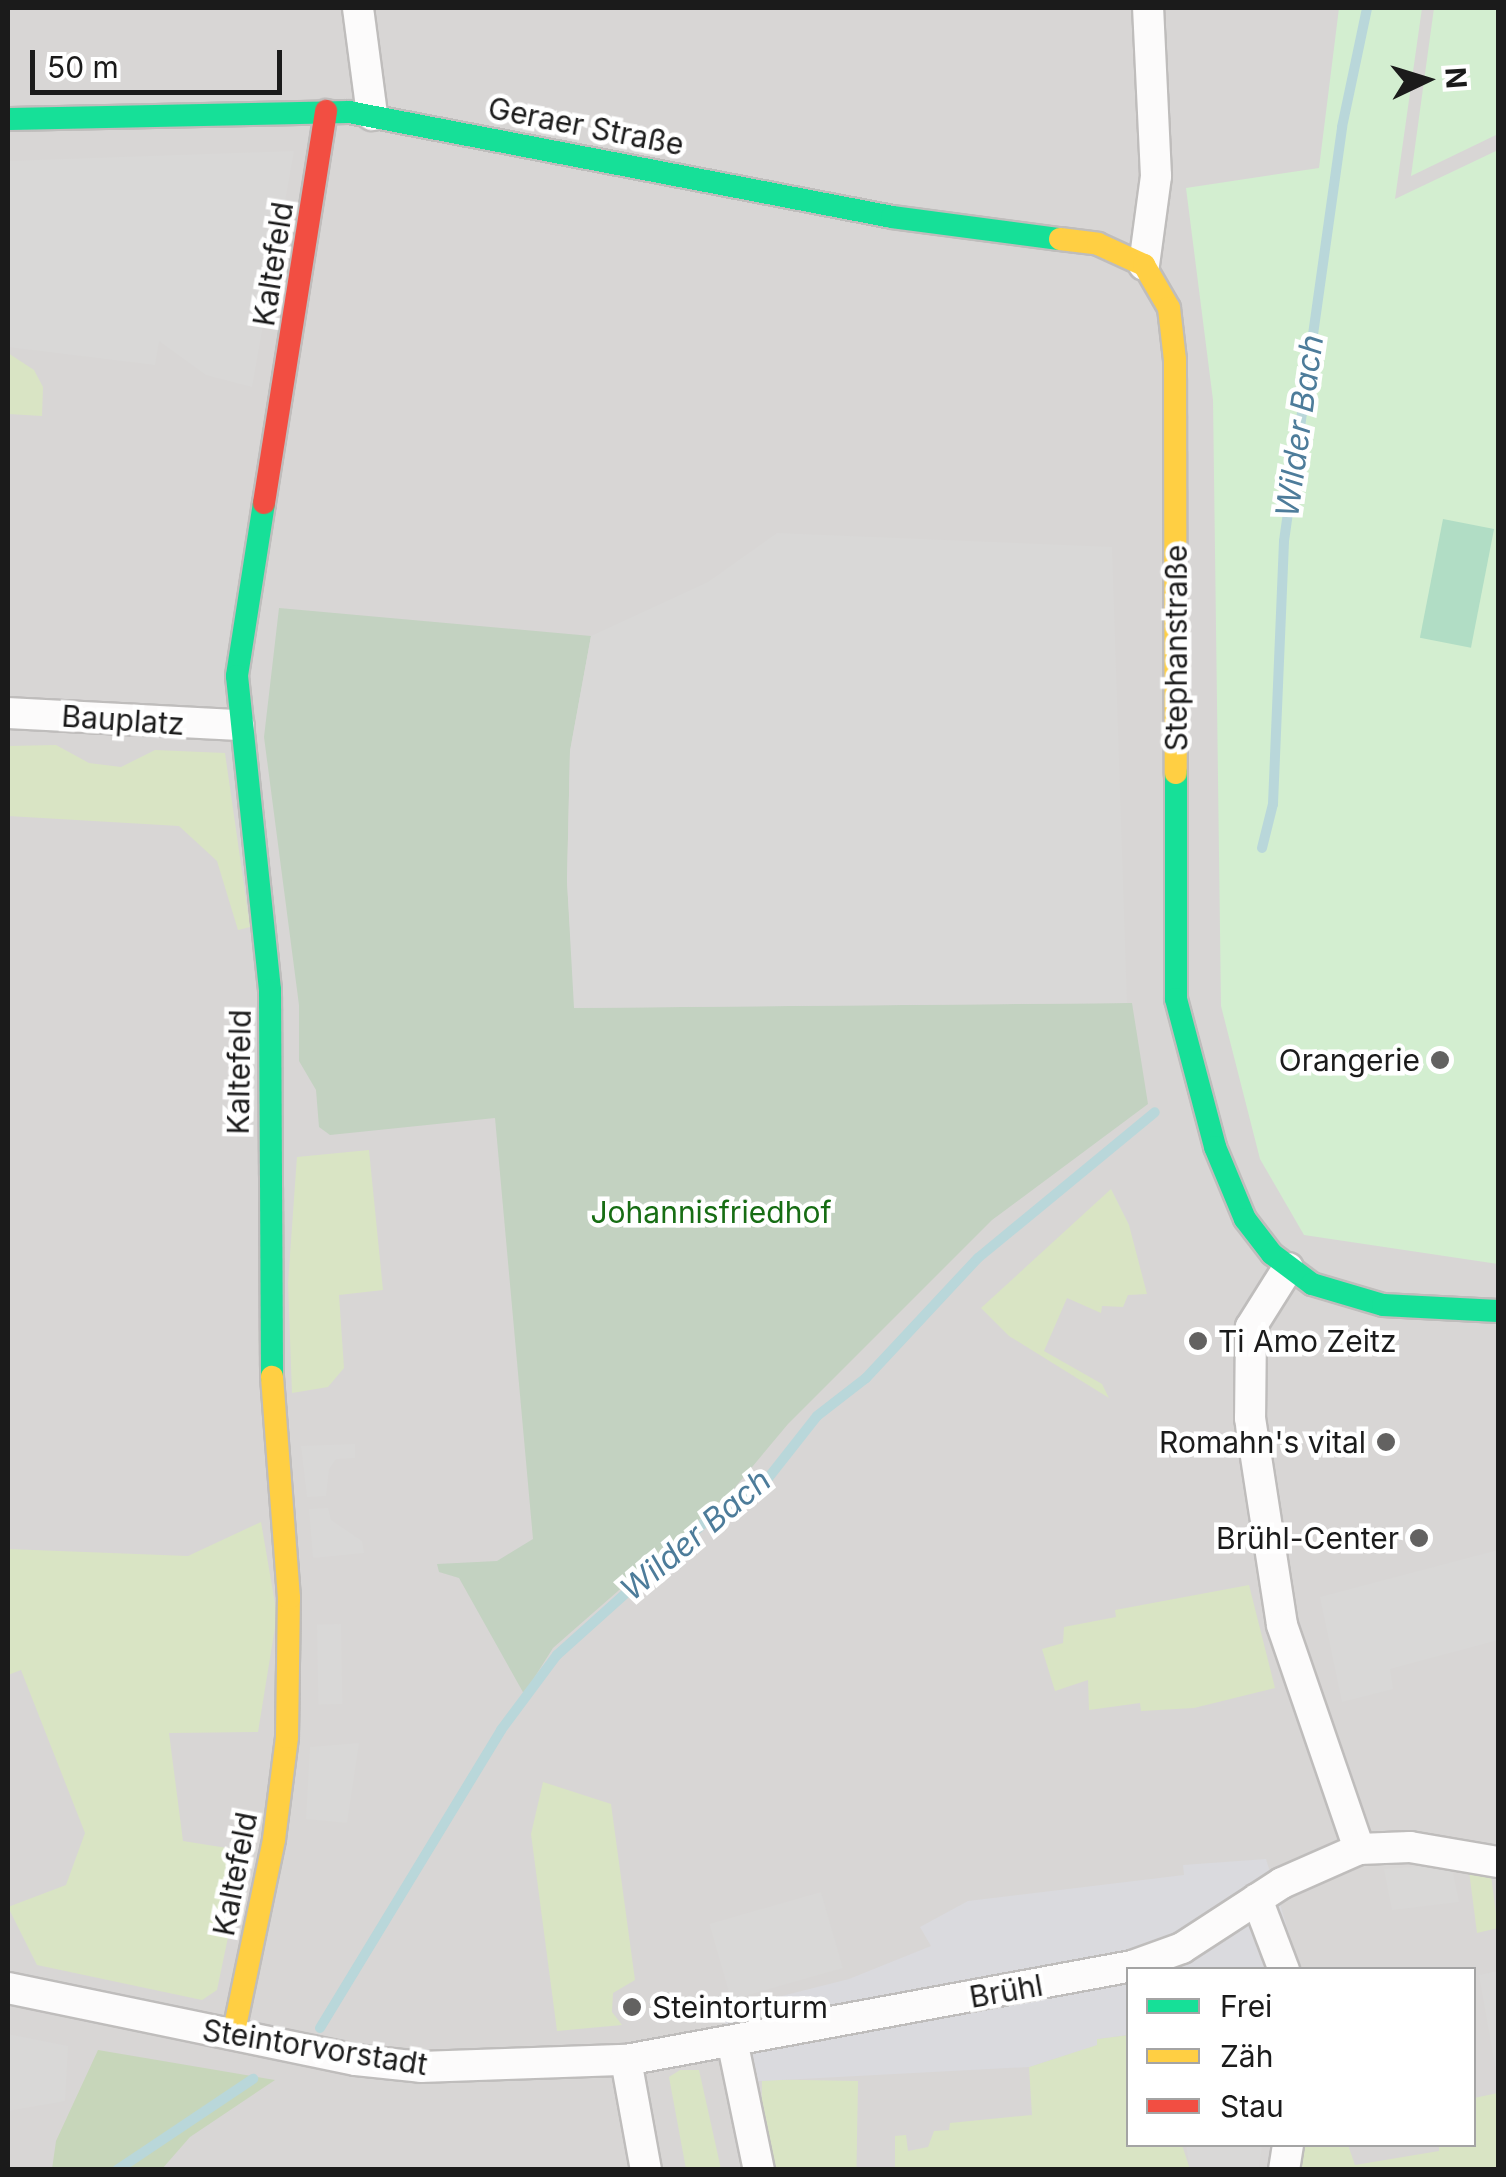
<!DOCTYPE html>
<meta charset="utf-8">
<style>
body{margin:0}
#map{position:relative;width:1506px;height:2177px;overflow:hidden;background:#e9e6e3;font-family:Inter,sans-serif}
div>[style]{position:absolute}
.residential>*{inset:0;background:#d8d6d5}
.grass>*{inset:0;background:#d9e4c4;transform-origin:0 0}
.forest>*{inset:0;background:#c7d6ba}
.cemetery>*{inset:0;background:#c3d2c1}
.park>*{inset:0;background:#d3eed0}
.pitch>*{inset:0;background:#b1ddc5;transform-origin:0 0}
.parking>*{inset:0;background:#d9d8d7;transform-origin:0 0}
.plaza>*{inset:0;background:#dadade}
.stream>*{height:10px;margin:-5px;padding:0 5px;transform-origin:5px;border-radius:5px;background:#b9d7da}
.roads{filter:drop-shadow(2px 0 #bfbdbc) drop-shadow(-2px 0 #bfbdbc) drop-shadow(0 2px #bfbdbc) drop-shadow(0 -2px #bfbdbc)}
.street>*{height:30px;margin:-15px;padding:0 15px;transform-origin:15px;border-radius:15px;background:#fcfbfb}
.fast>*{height:22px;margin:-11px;padding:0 11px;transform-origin:11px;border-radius:11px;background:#16e098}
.slow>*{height:22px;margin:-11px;padding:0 11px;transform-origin:11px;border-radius:11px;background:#ffcf43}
.jam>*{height:22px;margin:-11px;padding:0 11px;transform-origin:11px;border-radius:11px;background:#f24e42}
.dots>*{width:28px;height:28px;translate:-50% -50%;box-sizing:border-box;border:5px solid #fff;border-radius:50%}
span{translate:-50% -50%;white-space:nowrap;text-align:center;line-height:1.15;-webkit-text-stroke:9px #fff;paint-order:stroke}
.street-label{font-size:30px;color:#1b1b1b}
.poi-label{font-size:30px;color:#1b1b1b}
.right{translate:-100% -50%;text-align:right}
.left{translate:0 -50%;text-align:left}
.park-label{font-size:30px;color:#176d14}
.water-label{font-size:32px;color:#4d7c9a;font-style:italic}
.frame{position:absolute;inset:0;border:10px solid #1b1b1b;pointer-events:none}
.legend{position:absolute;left:1126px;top:1967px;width:350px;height:180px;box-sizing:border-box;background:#fff;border:2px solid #a4a4a4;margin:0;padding:12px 18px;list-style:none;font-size:30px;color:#1b1b1b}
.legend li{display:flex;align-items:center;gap:20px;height:50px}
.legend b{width:50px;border:2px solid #a4a4a4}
.north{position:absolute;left:1376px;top:30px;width:100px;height:100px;-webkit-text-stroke:8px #fff;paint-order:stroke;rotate:86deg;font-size:28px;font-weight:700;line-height:40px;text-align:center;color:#1b1b1b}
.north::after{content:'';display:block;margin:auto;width:35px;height:45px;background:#1b1b1b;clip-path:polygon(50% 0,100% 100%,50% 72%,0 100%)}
.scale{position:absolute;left:30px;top:50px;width:252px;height:45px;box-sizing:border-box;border:5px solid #1b1b1b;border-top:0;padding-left:12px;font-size:30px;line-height:35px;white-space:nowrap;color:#1b1b1b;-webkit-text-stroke:8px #fff;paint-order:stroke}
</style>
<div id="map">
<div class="residential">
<i style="clip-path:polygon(evenodd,8px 8px,1498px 8px,1498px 2169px,8px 2170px,8px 8px,1128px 1970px,1474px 1970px,1474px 2144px,1128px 2144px,1128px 1970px)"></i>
</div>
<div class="grass">
<i style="clip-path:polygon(8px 353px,34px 370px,43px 387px,42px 416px,8px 414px)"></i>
<i style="clip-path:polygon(56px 745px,89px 763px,121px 767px,155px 750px,225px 753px,250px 927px,238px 930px,217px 861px,179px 826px,8px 816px,8px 746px)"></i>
<i style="clip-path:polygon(369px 1150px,383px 1290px,339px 1295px,344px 1368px,328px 1387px,292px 1393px,288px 1283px,297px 1157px)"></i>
<i style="clip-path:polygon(1111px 1189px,1129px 1225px,1147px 1294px,1128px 1295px,1123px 1307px,1102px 1306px,1101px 1313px,1067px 1298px,1044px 1351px,1102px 1384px,1109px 1398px,1009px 1336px,981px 1308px)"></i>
<i style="clip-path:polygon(261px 1522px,277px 1615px,258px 1732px,169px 1733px,183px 1841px,246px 1851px,217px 1990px,202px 2000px,37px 1965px,8px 1907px,66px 1885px,85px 1833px,21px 1670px,8px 1675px,8px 1549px,188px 1556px)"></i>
<i style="clip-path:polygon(1249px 1585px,1275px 1688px,1194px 1708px,1141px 1711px,1140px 1703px,1089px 1710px,1088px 1680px,1055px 1691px,1042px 1649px,1063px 1643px,1064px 1627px,1116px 1617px,1115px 1610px)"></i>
<i style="clip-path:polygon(543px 1782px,611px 1804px,635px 1980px,613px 1993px,612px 2012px,622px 2025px,557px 2031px,531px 1834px)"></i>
<i style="clip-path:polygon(1469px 1871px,1491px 1876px,1498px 1928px,1477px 1933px)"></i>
<i style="clip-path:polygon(1128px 2035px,1128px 2144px,1182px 2145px,1190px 2169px,895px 2169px,895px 2136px,906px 2135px,908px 2151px,928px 2147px,934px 2131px,949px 2130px,950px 2123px,1032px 2115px,1029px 2067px,1096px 2045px,1097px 2039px)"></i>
<i style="clip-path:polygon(680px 2070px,699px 2070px,721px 2169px,686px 2169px,669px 2077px)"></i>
<i style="left:858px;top:2081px;width:88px;height:96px;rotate:91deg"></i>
<i style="clip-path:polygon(1498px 2093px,1498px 2169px,1293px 2170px,1298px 2145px,1348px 2145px,1355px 2165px,1439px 2151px,1439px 2145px,1474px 2144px,1474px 2098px)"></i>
</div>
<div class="forest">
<i style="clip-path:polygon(98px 2050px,275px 2080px,190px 2137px,162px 2169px,52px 2169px,56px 2141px)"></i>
</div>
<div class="cemetery">
<i style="clip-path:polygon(279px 608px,591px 636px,570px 751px,567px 881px,575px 1008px,1132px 1003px,1148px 1104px,992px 1220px,788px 1424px,732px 1491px,553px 1648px,524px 1694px,459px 1578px,439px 1572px,437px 1564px,497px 1561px,533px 1539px,495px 1118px,330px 1135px,319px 1127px,316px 1090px,299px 1061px,299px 1005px,264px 737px)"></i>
</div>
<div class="park">
<i style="clip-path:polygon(1339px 8px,1422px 8px,1395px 199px,1498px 150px,1498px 1264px,1304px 1235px,1260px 1159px,1221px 1006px,1213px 400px,1186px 188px,1319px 168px)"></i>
<i style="clip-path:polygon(1434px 8px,1498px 8px,1498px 134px,1411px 176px)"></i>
</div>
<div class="pitch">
<i style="left:1443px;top:519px;width:52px;height:121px;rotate:11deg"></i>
</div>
<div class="parking">
<i style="clip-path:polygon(294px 151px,252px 387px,206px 375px,159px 341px,155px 365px,8px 347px,8px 161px)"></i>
<i style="clip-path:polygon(777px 533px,1112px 547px,1127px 1003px,574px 1008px,567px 881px,570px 751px,591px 636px,708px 582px)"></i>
<i style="clip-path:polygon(355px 1444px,355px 1458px,336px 1459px,329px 1469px,326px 1496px,307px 1497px,301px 1446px)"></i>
<i style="clip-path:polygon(328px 1508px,331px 1520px,362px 1541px,364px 1553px,313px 1558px,309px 1509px)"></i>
<i style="clip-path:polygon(1498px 1550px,1498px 1640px,1390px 1669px,1393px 1689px,1342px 1702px,1320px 1597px)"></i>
<i style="left:341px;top:1624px;width:80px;height:24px;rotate:89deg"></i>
<i style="clip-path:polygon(359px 1743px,347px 1823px,306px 1819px,310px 1747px)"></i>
<i style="clip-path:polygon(1451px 1864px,1459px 1902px,1392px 1910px,1384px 1869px)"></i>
<i style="left:821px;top:1892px;width:79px;height:116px;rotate:74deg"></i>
<i style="clip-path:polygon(1498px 1971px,1498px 2082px,1479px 1975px)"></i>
<i style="clip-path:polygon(8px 2034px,68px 2046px,65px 2101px,8px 2111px)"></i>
<i style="clip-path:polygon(1186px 2145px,1262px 2145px,1259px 2167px,1190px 2169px)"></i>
</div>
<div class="plaza">
<i style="clip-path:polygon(1266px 1859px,1300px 1969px,1128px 1970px,1128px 2035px,1097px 2039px,1097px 2045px,1029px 2067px,741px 2082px,722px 2011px,849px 1979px,931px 1946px,920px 1927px,968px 1901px,1184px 1875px,1183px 1865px)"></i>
</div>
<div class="stream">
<i style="left:1262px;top:848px;width:45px;rotate:-76deg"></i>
<i style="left:1273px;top:804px;width:263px;rotate:-87.6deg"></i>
<i style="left:1284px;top:541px;width:418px;rotate:-82deg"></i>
<i style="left:1342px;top:127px;width:122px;rotate:-78.1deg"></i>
<i style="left:320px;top:2028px;width:349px;rotate:-58.7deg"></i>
<i style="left:501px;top:1730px;width:94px;rotate:-53.3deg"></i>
<i style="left:557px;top:1655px;width:207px;rotate:-41.9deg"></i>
<i style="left:711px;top:1517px;width:54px;rotate:-29deg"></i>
<i style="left:758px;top:1491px;width:95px;rotate:-51.8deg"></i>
<i style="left:817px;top:1416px;width:62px;rotate:-37.8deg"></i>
<i style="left:866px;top:1378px;width:164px;rotate:-47deg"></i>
<i style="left:978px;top:1258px;width:229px;rotate:-39.5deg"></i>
<i style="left:117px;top:2170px;width:164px;rotate:-33.8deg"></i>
</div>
<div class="roads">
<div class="street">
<i style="left:358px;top:8px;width:108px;rotate:82.5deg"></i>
<i style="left:1144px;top:265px;width:90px;rotate:-82.3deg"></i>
<i style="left:1156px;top:176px;width:168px;rotate:-92.7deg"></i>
<i style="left:8px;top:713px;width:231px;rotate:3deg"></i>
<i style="left:1288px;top:1268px;width:70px;rotate:122.1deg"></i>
<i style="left:1251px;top:1327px;width:91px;rotate:90.6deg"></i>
<i style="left:1250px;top:1418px;width:209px;rotate:81.2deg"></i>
<i style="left:1282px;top:1625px;width:237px;rotate:71deg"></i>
<i style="left:1257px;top:1899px;width:76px;rotate:69.2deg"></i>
<i style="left:8px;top:1988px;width:355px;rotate:11.7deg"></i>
<i style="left:356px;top:2060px;width:65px;rotate:6.1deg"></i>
<i style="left:421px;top:2067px;width:205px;rotate:-2deg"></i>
<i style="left:626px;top:2060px;width:515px;rotate:-10.52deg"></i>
<i style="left:1132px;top:1966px;width:53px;rotate:-19.8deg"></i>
<i style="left:1182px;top:1948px;width:119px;rotate:-33deg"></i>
<i style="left:1282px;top:1883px;width:84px;rotate:-23.8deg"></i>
<i style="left:1359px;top:1849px;width:51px;rotate:-2.2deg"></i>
<i style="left:1410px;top:1847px;width:89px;rotate:9.7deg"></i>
<i style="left:733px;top:2045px;width:128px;rotate:78.3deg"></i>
<i style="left:626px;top:2060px;width:112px;rotate:79.7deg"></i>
<i style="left:1284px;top:2170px;width:26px;rotate:-81deg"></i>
</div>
<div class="fast">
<i style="left:8px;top:119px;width:341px;rotate:-1.2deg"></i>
<i style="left:349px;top:112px;width:553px;rotate:10.94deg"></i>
<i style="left:892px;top:217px;width:169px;rotate:7.5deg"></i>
<i style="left:264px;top:503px;width:175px;rotate:98.9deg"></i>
<i style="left:237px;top:676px;width:316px;rotate:84deg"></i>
<i style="left:270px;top:990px;width:387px;rotate:89.7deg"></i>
<i style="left:1176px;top:773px;width:226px;rotate:90deg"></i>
<i style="left:1176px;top:999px;width:153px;rotate:75.2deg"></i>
<i style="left:1215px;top:1147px;width:78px;rotate:67.4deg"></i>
<i style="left:1245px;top:1219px;width:44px;rotate:52.4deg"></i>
<i style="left:1272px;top:1254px;width:50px;rotate:36.9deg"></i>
<i style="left:1312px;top:1284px;width:74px;rotate:16.5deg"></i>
<i style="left:1383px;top:1305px;width:115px;rotate:3deg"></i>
</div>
<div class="slow">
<i style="left:1060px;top:239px;width:38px;rotate:7deg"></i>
<i style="left:1098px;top:244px;width:51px;rotate:24.5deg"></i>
<i style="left:1144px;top:265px;width:50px;rotate:59.8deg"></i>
<i style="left:1169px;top:308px;width:52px;rotate:83.4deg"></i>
<i style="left:1175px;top:360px;width:413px;rotate:89.9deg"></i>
<i style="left:233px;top:2036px;width:201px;rotate:-78.2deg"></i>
<i style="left:274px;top:1839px;width:103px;rotate:-82.7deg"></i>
<i style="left:287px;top:1737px;width:139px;rotate:-89.2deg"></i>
<i style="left:289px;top:1598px;width:222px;rotate:-94.4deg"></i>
</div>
<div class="jam">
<i style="left:264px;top:503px;width:397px;rotate:-81deg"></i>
</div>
</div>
<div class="dots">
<i style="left:1440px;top:1060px;background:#636261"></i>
<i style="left:1198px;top:1341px;background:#636261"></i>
<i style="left:1386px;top:1442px;background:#636261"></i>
<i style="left:1419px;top:1538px;background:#636261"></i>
<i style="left:632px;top:2007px;background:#636261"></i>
</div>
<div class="street-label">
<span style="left:586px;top:126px;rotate:11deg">Geraer Straße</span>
<span style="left:273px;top:264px;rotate:-81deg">Kaltefeld</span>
<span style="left:1176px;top:648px;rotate:-90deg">Stephanstraße</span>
<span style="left:123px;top:720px;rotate:4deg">Bauplatz</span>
<span style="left:239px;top:1072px;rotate:-89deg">Kaltefeld</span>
<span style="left:235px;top:1874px;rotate:-79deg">Kaltefeld</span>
<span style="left:1006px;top:1991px;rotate:-10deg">Brühl</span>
<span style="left:315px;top:2047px;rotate:9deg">Steintorvorstadt</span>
</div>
<div class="poi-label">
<span class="right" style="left:1420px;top:1060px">Orangerie</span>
<span class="left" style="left:1218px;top:1341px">Ti Amo Zeitz</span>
<span class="right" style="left:1366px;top:1442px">Romahn's vital</span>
<span class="right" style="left:1399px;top:1538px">Brühl-Center</span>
<span class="left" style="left:652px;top:2007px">Steintorturm</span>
</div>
<div class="park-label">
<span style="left:711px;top:1212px">Johannisfriedhof</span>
</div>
<div class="water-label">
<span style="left:1300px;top:426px;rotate:-82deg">Wilder Bach</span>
<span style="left:696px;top:1535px;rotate:-40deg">Wilder Bach</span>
</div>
<div class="frame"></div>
<ul class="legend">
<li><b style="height:12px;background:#16e098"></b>Frei</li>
<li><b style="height:12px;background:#ffcf43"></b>Zäh</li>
<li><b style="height:12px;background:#f24e42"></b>Stau</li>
</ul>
<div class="north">N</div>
<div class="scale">50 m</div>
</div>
